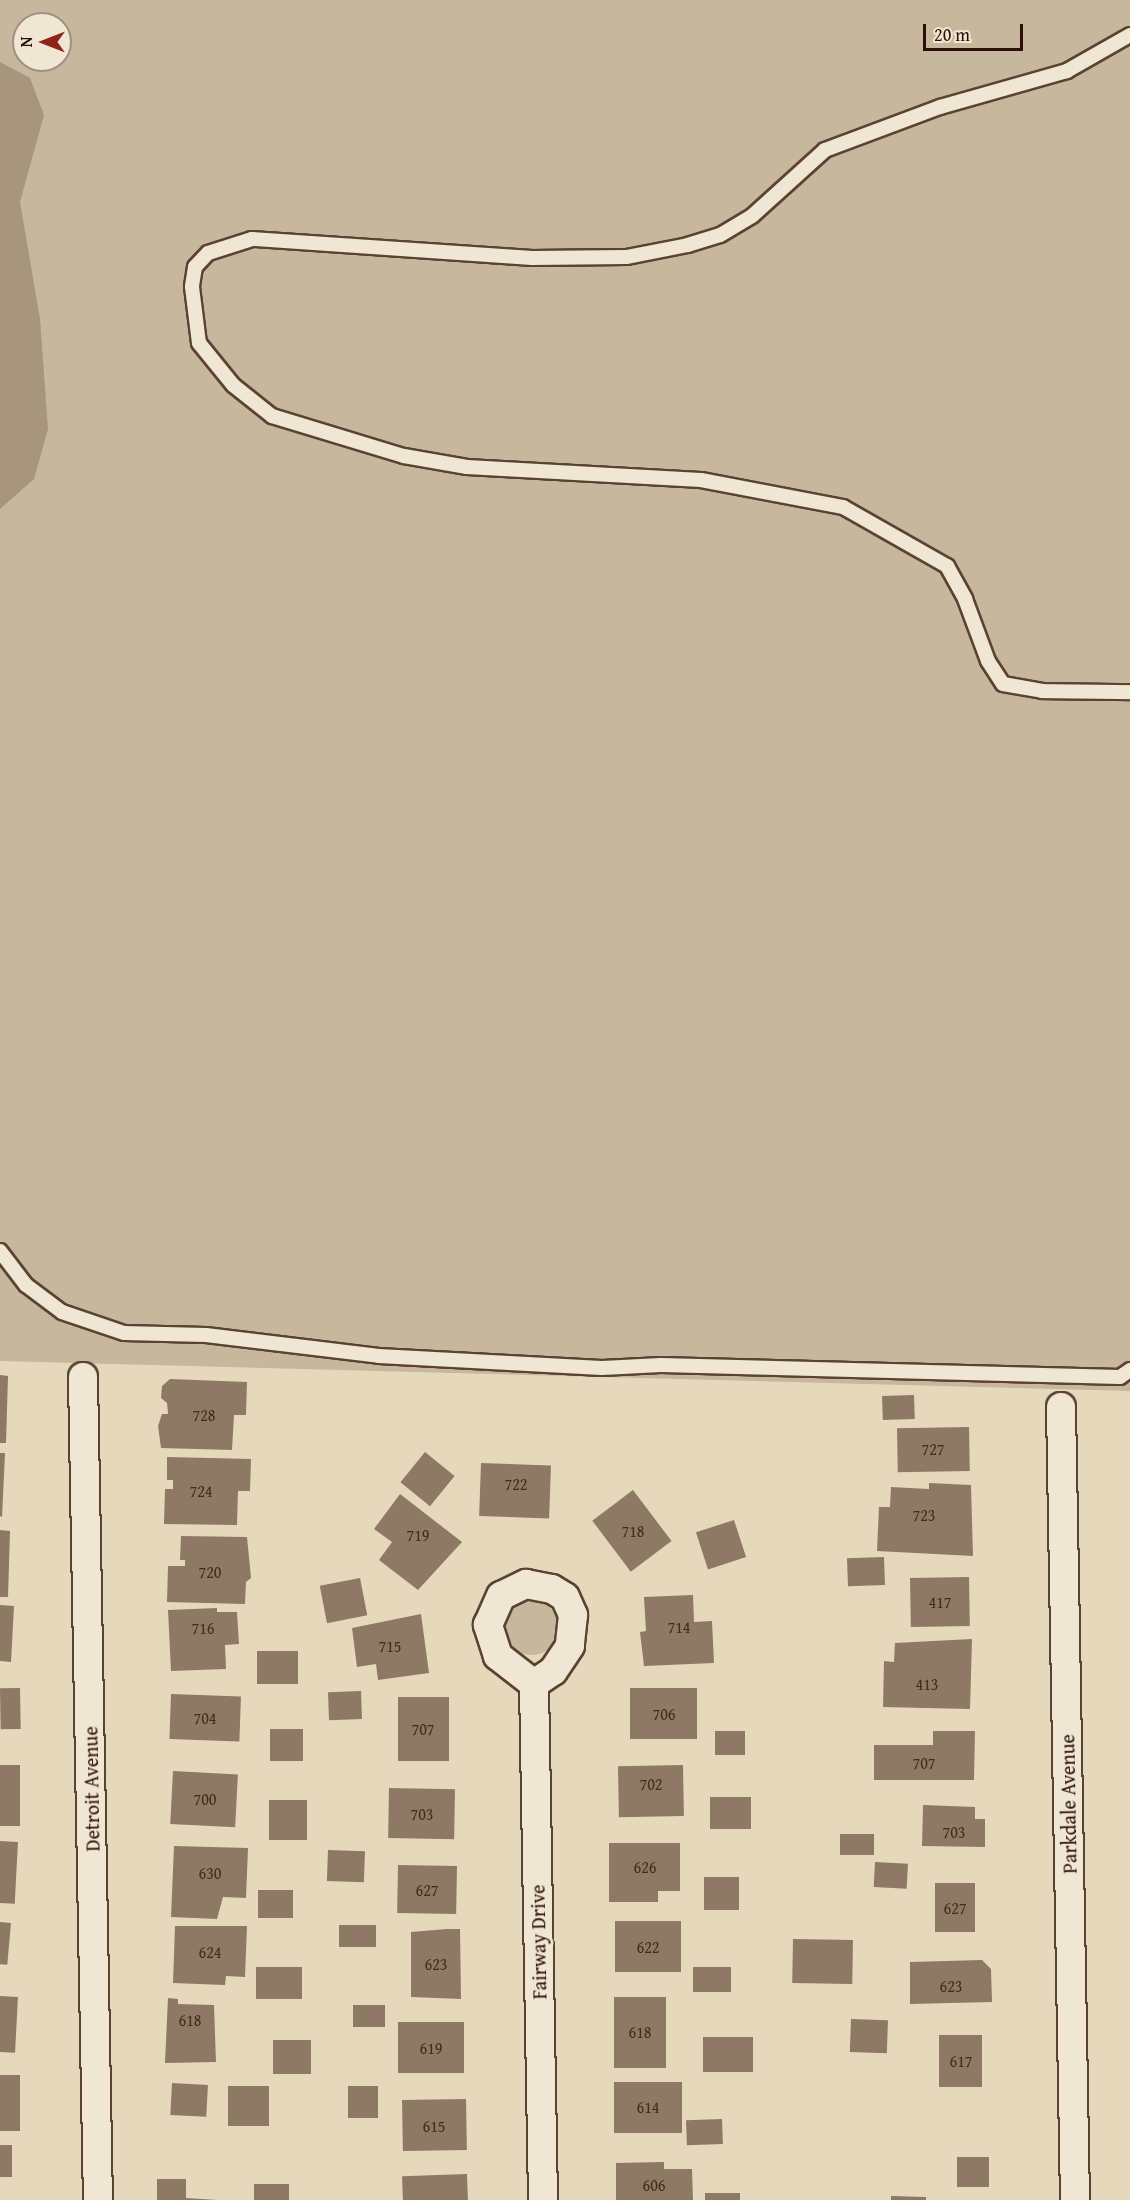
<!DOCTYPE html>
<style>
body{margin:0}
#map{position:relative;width:1130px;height:2200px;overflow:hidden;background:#e6d9bb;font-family:"Gentium Book Plus",serif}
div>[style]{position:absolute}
.green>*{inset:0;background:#c7b79c}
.round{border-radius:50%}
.water>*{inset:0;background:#a7957d}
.building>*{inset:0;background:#8d7964;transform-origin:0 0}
.roads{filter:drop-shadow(2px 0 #5b4232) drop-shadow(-2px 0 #5b4232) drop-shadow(0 2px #5b4232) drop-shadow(0 -2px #5b4232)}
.service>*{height:14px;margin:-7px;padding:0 7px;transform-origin:7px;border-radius:7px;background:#efe6d3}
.minor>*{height:28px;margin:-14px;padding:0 14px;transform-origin:14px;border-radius:14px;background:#efe6d3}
span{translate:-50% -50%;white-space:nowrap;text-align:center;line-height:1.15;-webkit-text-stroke:6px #efe6d3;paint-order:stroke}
.number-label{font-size:16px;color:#452a1d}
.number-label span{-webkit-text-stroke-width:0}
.street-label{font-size:20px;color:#2d1005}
.north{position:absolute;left:12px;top:12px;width:60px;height:60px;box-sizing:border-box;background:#efe6d3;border:2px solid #a19081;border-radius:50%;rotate:270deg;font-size:16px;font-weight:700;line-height:24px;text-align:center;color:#2d1005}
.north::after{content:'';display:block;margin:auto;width:21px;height:27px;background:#8f2418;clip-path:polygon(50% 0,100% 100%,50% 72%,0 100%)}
.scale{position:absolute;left:923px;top:24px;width:100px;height:27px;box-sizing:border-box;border:3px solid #2d1005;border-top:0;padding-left:8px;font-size:18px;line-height:21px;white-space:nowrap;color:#2d1005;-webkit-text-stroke:4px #efe6d3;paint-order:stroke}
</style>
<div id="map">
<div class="green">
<i style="clip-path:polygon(evenodd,0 0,1130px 0,1130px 1391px,0 1361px,0 0,24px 24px,60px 24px,60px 60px,24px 60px,24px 24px)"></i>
<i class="round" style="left:505px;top:1601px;width:54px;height:54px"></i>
</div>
<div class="water">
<i style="clip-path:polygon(0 62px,30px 78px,44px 115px,20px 202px,40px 319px,48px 429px,34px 479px,0 509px)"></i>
</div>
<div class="building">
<i style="clip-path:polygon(0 1375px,8px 1376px,6px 1443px,0 1443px)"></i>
<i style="clip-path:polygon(170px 1379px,247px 1382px,246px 1415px,234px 1415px,232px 1450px,161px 1448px,158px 1426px,162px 1414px,168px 1414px,167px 1403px,161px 1398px,162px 1386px)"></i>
<i style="left:914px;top:1395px;width:24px;height:32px;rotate:88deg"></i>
<i style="left:969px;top:1427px;width:44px;height:72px;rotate:89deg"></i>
<i style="left:425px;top:1452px;width:38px;height:39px;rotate:39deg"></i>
<i style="clip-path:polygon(0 1453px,5px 1453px,2px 1517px,0 1516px)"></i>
<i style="clip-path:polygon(167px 1457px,251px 1459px,250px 1491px,238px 1491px,237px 1525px,164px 1524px,165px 1489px,173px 1489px,173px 1480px,167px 1480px)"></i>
<i style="left:481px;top:1463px;width:70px;height:53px;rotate:2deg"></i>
<i style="clip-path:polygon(929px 1483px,971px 1485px,973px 1556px,877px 1551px,879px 1507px,890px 1507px,891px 1487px,929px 1489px)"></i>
<i style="left:633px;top:1490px;width:64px;height:51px;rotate:53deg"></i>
<i style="clip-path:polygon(400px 1494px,462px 1542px,418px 1590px,379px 1560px,392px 1542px,374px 1529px)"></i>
<i style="left:734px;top:1520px;width:39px;height:40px;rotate:72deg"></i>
<i style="clip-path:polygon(0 1530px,10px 1531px,8px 1597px,0 1597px)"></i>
<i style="clip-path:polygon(181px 1536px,247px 1537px,251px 1578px,246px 1582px,245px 1604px,167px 1602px,168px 1566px,185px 1566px,185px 1560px,180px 1560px)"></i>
<i style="left:884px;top:1557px;width:28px;height:37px;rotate:88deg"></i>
<i style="left:969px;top:1577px;width:49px;height:59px;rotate:89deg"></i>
<i style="left:360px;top:1578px;width:38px;height:41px;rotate:79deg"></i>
<i style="clip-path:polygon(693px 1595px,694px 1622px,712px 1621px,714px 1663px,644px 1666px,640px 1632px,646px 1631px,644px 1597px)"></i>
<i style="clip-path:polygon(0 1605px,14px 1606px,11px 1662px,0 1661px)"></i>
<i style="clip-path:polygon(217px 1608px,217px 1612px,237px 1612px,239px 1644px,225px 1645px,226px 1669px,171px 1671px,168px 1610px)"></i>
<i style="clip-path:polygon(421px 1614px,429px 1673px,378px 1680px,376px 1664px,357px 1667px,352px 1628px)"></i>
<i style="clip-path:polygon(972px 1639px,970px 1709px,883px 1707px,884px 1661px,894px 1662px,895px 1643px)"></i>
<i style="left:257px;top:1651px;width:41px;height:33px"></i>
<i style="left:20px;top:1688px;width:41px;height:20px;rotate:89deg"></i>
<i style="left:697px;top:1688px;width:51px;height:67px;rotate:90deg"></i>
<i style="left:361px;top:1691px;width:28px;height:33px;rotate:88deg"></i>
<i style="left:171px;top:1694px;width:70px;height:45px;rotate:2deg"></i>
<i style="left:398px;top:1697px;width:51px;height:64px"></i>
<i style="left:270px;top:1729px;width:33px;height:32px"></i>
<i style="left:715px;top:1731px;width:30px;height:24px"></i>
<i style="clip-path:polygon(933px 1731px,975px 1731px,974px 1780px,874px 1780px,874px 1745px,933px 1745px)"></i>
<i style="left:0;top:1765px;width:20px;height:61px"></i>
<i style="left:683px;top:1765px;width:51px;height:65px;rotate:89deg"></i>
<i style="left:173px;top:1771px;width:65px;height:53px;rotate:3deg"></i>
<i style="left:389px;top:1788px;width:66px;height:50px;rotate:1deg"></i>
<i style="left:751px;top:1797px;width:32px;height:41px;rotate:90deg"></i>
<i style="left:269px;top:1800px;width:38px;height:40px"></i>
<i style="clip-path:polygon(923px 1805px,975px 1807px,975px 1819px,985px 1819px,985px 1847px,922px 1846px)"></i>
<i style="left:840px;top:1834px;width:34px;height:21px"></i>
<i style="left:0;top:1841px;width:18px;height:62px;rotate:3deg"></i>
<i style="clip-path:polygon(609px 1843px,680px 1843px,680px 1891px,658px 1891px,658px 1902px,609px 1902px)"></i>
<i style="clip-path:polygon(174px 1846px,248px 1848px,246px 1898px,223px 1897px,217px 1919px,171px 1917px)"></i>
<i style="left:328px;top:1850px;width:37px;height:31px;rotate:2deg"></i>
<i style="left:875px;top:1862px;width:33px;height:25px;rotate:3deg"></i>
<i style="left:398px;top:1865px;width:59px;height:48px;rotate:1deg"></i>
<i style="left:704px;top:1877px;width:35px;height:33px"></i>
<i style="left:975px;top:1883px;width:49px;height:40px;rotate:90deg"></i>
<i style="left:258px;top:1890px;width:35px;height:28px"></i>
<i style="left:681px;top:1921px;width:51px;height:66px;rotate:90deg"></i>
<i style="left:0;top:1922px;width:11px;height:42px;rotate:5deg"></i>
<i style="left:376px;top:1925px;width:22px;height:37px;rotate:90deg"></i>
<i style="clip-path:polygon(175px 1926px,247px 1926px,245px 1977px,226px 1976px,225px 1985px,173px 1983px)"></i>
<i style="clip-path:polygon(447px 1929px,460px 1929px,461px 1999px,411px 1997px,411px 1932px)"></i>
<i style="left:793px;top:1939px;width:60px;height:44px;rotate:1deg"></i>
<i style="clip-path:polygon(982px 1960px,991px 1969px,992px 2002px,910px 2004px,910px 1962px)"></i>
<i style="left:302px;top:1967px;width:32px;height:46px;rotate:90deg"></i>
<i style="left:693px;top:1967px;width:38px;height:25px"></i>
<i style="left:0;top:1996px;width:18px;height:56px;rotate:3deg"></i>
<i style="left:614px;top:1997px;width:52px;height:71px"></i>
<i style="clip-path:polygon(168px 1998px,178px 1999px,178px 2004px,214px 2005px,216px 2062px,165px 2063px)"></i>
<i style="left:353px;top:2005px;width:32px;height:22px"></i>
<i style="left:851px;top:2019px;width:37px;height:33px;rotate:2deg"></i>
<i style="left:464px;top:2022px;width:51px;height:66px;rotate:90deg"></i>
<i style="left:939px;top:2035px;width:43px;height:52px"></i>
<i style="left:753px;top:2037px;width:35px;height:50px;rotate:90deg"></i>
<i style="left:273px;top:2040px;width:38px;height:34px"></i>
<i style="left:0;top:2075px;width:20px;height:56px"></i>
<i style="left:614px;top:2082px;width:68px;height:51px"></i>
<i style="left:172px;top:2083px;width:36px;height:32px;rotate:3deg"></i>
<i style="left:228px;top:2086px;width:41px;height:40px"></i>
<i style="left:348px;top:2086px;width:30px;height:32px"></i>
<i style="left:466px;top:2099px;width:51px;height:64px;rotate:89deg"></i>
<i style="left:722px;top:2119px;width:25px;height:36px;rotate:88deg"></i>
<i style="left:0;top:2145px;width:12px;height:32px"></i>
<i style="left:957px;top:2157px;width:32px;height:30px"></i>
<i style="clip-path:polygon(664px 2162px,664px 2169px,692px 2169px,693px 2200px,616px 2200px,616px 2163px)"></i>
<i style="left:467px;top:2174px;width:26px;height:65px;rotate:88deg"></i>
<i style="clip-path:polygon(157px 2179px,186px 2179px,186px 2198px,218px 2200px,157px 2200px)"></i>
<i style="left:254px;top:2184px;width:35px;height:16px"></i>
<i style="left:705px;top:2193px;width:35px;height:7px"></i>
<i style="clip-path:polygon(891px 2196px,926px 2197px,926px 2200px,891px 2200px)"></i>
</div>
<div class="roads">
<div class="service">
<i style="left:1130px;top:35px;width:73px;rotate:150.3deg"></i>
<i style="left:1067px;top:71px;width:132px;rotate:164.2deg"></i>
<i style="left:940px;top:107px;width:123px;rotate:159.5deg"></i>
<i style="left:825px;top:150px;width:98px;rotate:137.9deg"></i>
<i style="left:752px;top:216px;width:37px;rotate:149deg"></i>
<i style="left:720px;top:235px;width:34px;rotate:163deg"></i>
<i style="left:688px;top:245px;width:63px;rotate:169deg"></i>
<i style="left:626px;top:257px;width:94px;rotate:179.4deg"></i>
<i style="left:532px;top:258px;width:281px;rotate:-176.1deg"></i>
<i style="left:252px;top:239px;width:46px;rotate:162.3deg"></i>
<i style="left:208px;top:253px;width:19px;rotate:133deg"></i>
<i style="left:195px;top:267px;width:20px;rotate:99deg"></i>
<i style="left:192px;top:287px;width:56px;rotate:82.9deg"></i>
<i style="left:199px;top:343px;width:54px;rotate:51deg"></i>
<i style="left:233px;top:385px;width:50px;rotate:38.5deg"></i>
<i style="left:272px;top:416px;width:138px;rotate:16.9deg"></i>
<i style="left:404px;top:456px;width:64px;rotate:9.9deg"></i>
<i style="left:467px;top:467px;width:234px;rotate:3.2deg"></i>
<i style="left:701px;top:480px;width:145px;rotate:10.8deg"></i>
<i style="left:843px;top:507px;width:120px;rotate:29.6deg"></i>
<i style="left:947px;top:566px;width:38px;rotate:61deg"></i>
<i style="left:965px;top:599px;width:66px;rotate:69.6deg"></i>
<i style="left:988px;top:661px;width:27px;rotate:57deg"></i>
<i style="left:1003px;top:684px;width:40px;rotate:10deg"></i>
<i style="left:1042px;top:691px;width:88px;rotate:0.7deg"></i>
<i style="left:0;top:1251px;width:43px;rotate:52.6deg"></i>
<i style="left:26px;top:1285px;width:45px;rotate:36.9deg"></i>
<i style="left:62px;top:1312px;width:65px;rotate:18.7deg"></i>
<i style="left:124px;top:1333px;width:82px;rotate:1.4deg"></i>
<i style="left:206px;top:1335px;width:174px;rotate:6.9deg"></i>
<i style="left:379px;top:1356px;width:223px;rotate:3.1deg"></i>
<i style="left:602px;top:1368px;width:59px;rotate:-2.9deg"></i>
<i style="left:661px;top:1365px;width:459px;rotate:1.5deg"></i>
<i style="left:1120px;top:1377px;width:12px;rotate:-35deg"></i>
</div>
<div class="minor">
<i style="left:83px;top:1377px;width:823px;rotate:88.96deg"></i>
<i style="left:1061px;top:1407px;width:793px;rotate:88.99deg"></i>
<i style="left:526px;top:1584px;width:26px;rotate:11deg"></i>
<i style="left:552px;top:1589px;width:15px;rotate:32deg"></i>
<i style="left:565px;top:1597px;width:20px;rotate:66deg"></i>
<i style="left:573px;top:1615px;width:31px;rotate:96deg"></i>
<i style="left:570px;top:1646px;width:30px;rotate:124deg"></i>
<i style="left:553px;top:1671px;width:23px;rotate:146deg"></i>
<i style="left:534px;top:1684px;width:46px;rotate:-142.1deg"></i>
<i style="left:498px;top:1656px;width:33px;rotate:-108deg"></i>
<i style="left:488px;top:1625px;width:32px;rotate:-66deg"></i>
<i style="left:501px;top:1596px;width:28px;rotate:-26deg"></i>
<i style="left:534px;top:1684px;width:516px;rotate:89deg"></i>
</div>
</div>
<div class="number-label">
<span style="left:204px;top:1415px">728</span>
<span style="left:933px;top:1449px">727</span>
<span style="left:516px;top:1484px">722</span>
<span style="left:201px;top:1491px">724</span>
<span style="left:924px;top:1515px">723</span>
<span style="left:633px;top:1531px">718</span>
<span style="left:418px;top:1535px">719</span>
<span style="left:210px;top:1572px">720</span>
<span style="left:940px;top:1602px">417</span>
<span style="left:679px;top:1627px">714</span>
<span style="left:203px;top:1628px">716</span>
<span style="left:390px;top:1646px">715</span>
<span style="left:927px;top:1684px">413</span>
<span style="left:664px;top:1714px">706</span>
<span style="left:205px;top:1718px">704</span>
<span style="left:423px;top:1729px">707</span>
<span style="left:924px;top:1763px">707</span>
<span style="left:651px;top:1784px">702</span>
<span style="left:205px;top:1799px">700</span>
<span style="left:422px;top:1814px">703</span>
<span style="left:954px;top:1832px">703</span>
<span style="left:645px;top:1867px">626</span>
<span style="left:210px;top:1873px">630</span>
<span style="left:427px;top:1890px">627</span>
<span style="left:955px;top:1908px">627</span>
<span style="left:648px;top:1947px">622</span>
<span style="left:210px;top:1952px">624</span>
<span style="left:436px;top:1964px">623</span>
<span style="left:951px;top:1986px">623</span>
<span style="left:190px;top:2020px">618</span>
<span style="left:640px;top:2032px">618</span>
<span style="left:431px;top:2048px">619</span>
<span style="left:961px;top:2061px">617</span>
<span style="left:648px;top:2107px">614</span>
<span style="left:434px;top:2126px">615</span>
<span style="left:654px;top:2185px">606</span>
</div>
<div class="street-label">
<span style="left:91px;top:1789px;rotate:-91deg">Detroit Avenue</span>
<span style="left:1068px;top:1804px;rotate:-91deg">Parkdale Avenue</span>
<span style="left:538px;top:1942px;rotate:-91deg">Fairway Drive</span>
</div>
<div class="north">N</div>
<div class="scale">20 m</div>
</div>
